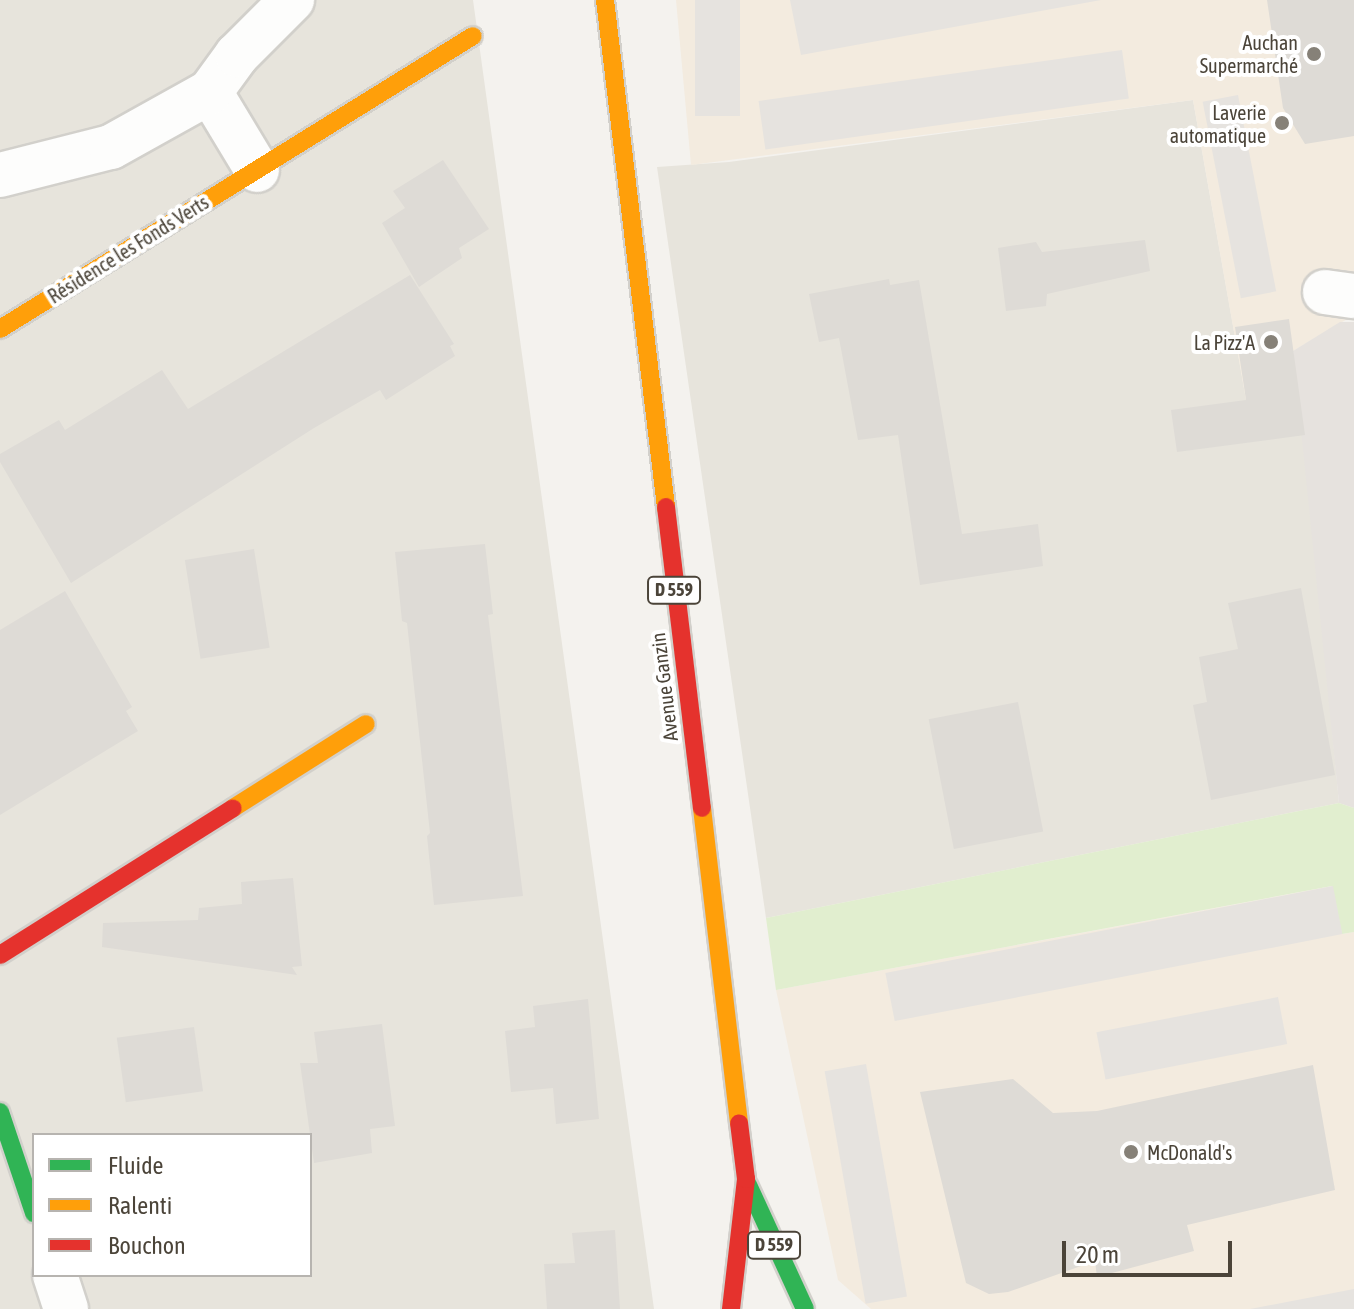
<!DOCTYPE html>
<meta charset="utf-8">
<style>
body{margin:0}
#map{position:relative;width:1354px;height:1309px;overflow:hidden;background:#f4f2ee;font-family:"Asap Condensed",sans-serif}
div>[style]{position:absolute}
.residential>*{inset:0;background:#e7e4dc}
.commercial>*{inset:0;background:#f3ebdf}
.industrial>*{inset:0;background:#e6e2de}
.green>*{inset:0;background:#e1eecf}
.parking>*{inset:0;background:#e6e3df;transform-origin:0 0}
.building>*{inset:0;background:#dedbd6;transform-origin:0 0}
.roads{filter:drop-shadow(2px 0 #d2d0cb) drop-shadow(-2px 0 #d2d0cb) drop-shadow(0 2px #d2d0cb) drop-shadow(0 -2px #d2d0cb)}
.street>*{height:44px;margin:-22px;padding:0 22px;transform-origin:22px;border-radius:22px;background:#fdfdfc}
.fast>*{height:18px;margin:-9px;padding:0 9px;transform-origin:9px;border-radius:9px;background:#30b455}
.slow>*{height:18px;margin:-9px;padding:0 9px;transform-origin:9px;border-radius:9px;background:#ff9f0a}
.jam>*{height:18px;margin:-9px;padding:0 9px;transform-origin:9px;border-radius:9px;background:#e5322d}
.dots>*{width:22px;height:22px;translate:-50% -50%;box-sizing:border-box;border:4px solid #fff;border-radius:50%}
span{translate:-50% -50%;white-space:nowrap;text-align:center;line-height:1.15;-webkit-text-stroke:8px #fff;paint-order:stroke}
.shield-label span{padding:2px 6px;background:#fff;border:2px solid;border-radius:6px;-webkit-text-stroke-width:0}
.shield-label{font-size:18px;color:#4b4439;font-weight:700}
.poi-label{font-size:20px;color:#4b4439}
.right{translate:-100% -50%;text-align:right}
.left{translate:0 -50%;text-align:left}
.street-label{font-size:20px;color:#4b4439}
.legend{position:absolute;left:32px;top:1133px;width:280px;height:144px;box-sizing:border-box;background:#fff;border:2px solid #b7b4b0;margin:0;padding:10px 14px;list-style:none;font-size:24px;color:#4b4439}
.legend li{display:flex;align-items:center;gap:16px;height:40px}
.legend b{width:40px;border:2px solid #b7b4b0}
.scale{position:absolute;left:1062px;top:1241px;width:170px;height:36px;box-sizing:border-box;border:4px solid #4b4439;border-top:0;padding-left:10px;font-size:24px;line-height:28px;white-space:nowrap;color:#4b4439;-webkit-text-stroke:6px #fff;paint-order:stroke}
</style>
<div id="map">
<div class="residential">
<i style="clip-path:polygon(evenodd,0 0,473px 0,654px 1309px,0 1309px,0 0,34px 1135px,310px 1135px,310px 1275px,34px 1275px,34px 1135px)"></i>
<i style="clip-path:polygon(1193px 100px,1246px 399px,1305px 435px,1339px 803px,766px 918px,657px 167px,729px 162px)"></i>
</div>
<div class="commercial">
<i style="clip-path:polygon(676px 0,1354px 0,1354px 315px,1293px 351px,1246px 400px,1193px 100px,691px 165px)"></i>
<i style="clip-path:polygon(1333px 886px,1343px 934px,1354px 932px,1354px 1309px,871px 1309px,838px 1280px,776px 990px)"></i>
</div>
<div class="industrial">
<i style="clip-path:polygon(1340px 322px,1354px 322px,1354px 808px,1339px 803px,1293px 351px)"></i>
</div>
<div class="green">
<i style="clip-path:polygon(1339px 803px,1354px 808px,1354px 932px,1342px 934px,1332px 886px,776px 990px,766px 918px)"></i>
</div>
<div class="parking">
<i style="left:695px;top:0;width:45px;height:116px"></i>
<i style="clip-path:polygon(790px 0,1101px 0,801px 55px)"></i>
<i style="left:1122px;top:50px;width:49px;height:367px;rotate:82deg"></i>
<i style="left:1238px;top:95px;width:200px;height:36px;rotate:79deg"></i>
<i style="left:1333px;top:886px;width:49px;height:456px;rotate:79deg"></i>
<i style="left:1278px;top:997px;width:48px;height:185px;rotate:79deg"></i>
<i style="left:866px;top:1064px;width:236px;height:42px;rotate:80deg"></i>
<i style="clip-path:polygon(1354px 1289px,1354px 1309px,1250px 1309px)"></i>
</div>
<div class="building">
<i style="clip-path:polygon(1267px 0,1354px 0,1354px 136px,1305px 144px,1283px 108px)"></i>
<i style="clip-path:polygon(443px 160px,489px 229px,459px 248px,462px 258px,419px 287px,382px 223px,405px 208px,393px 191px)"></i>
<i style="clip-path:polygon(1145px 240px,1150px 271px,1047px 294px,1046px 306px,1006px 311px,998px 248px,1036px 242px,1042px 252px)"></i>
<i style="clip-path:polygon(410px 275px,454px 344px,450px 346px,455px 356px,386px 400px,380px 390px,314px 428px,71px 583px,0 462px,0 454px,59px 420px,65px 430px,162px 370px,188px 409px)"></i>
<i style="clip-path:polygon(889px 279px,890px 285px,919px 280px,962px 534px,1038px 524px,1043px 566px,920px 585px,898px 435px,858px 440px,839px 338px,819px 342px,809px 294px)"></i>
<i style="clip-path:polygon(1289px 319px,1305px 435px,1177px 452px,1171px 410px,1246px 400px,1235px 327px)"></i>
<i style="clip-path:polygon(485px 544px,493px 614px,488px 615px,523px 896px,434px 905px,427px 836px,430px 833px,407px 623px,402px 621px,395px 552px)"></i>
<i style="left:254px;top:549px;width:100px;height:70px;rotate:81deg"></i>
<i style="clip-path:polygon(1301px 588px,1335px 775px,1211px 800px,1193px 705px,1207px 702px,1199px 657px,1238px 649px,1228px 603px)"></i>
<i style="clip-path:polygon(65px 591px,132px 707px,126px 711px,138px 731px,0 815px,0 630px)"></i>
<i style="left:1018px;top:702px;width:132px;height:91px;rotate:79deg"></i>
<i style="clip-path:polygon(293px 878px,302px 966px,292px 967px,297px 975px,102px 947px,103px 923px,198px 920px,199px 908px,242px 904px,241px 882px)"></i>
<i style="clip-path:polygon(588px 999px,599px 1119px,556px 1124px,553px 1088px,511px 1092px,505px 1031px,535px 1027px,533px 1006px)"></i>
<i style="clip-path:polygon(382px 1024px,395px 1126px,370px 1129px,372px 1153px,314px 1163px,300px 1063px,318px 1063px,314px 1032px)"></i>
<i style="left:194px;top:1027px;width:65px;height:78px;rotate:82deg"></i>
<i style="clip-path:polygon(1313px 1065px,1335px 1190px,1187px 1225px,1194px 1251px,1097px 1277px,1095px 1261px,1008px 1292px,989px 1294px,966px 1283px,920px 1092px,1013px 1079px,1053px 1113px,1097px 1111px)"></i>
<i style="clip-path:polygon(615px 1230px,620px 1309px,547px 1309px,544px 1264px,575px 1263px,572px 1233px)"></i>
</div>
<div class="roads">
<div class="street">
<i style="left:210px;top:92px;width:91px;rotate:58.9deg"></i>
<i style="left:0;top:175px;width:114px;rotate:-14.2deg"></i>
<i style="left:111px;top:147px;width:113px;rotate:-29.1deg"></i>
<i style="left:210px;top:92px;width:46px;rotate:-53.9deg"></i>
<i style="left:237px;top:55px;width:78px;rotate:-45deg"></i>
<i style="left:1325px;top:292px;width:29px;rotate:8deg"></i>
<i style="left:55px;top:1275px;width:36px;rotate:72deg"></i>
</div>
<div class="fast">
<i style="left:0;top:1112px;width:107px;rotate:71.4deg"></i>
<i style="left:748px;top:1185px;width:136px;rotate:65.3deg"></i>
</div>
<div class="slow">
<i style="left:605px;top:0;width:511px;rotate:83.14deg"></i>
<i style="left:0;top:329px;width:556px;rotate:-31.78deg"></i>
<i style="left:233px;top:808px;width:157px;rotate:-32.3deg"></i>
<i style="left:702px;top:808px;width:317px;rotate:83.3deg"></i>
</div>
<div class="jam">
<i style="left:666px;top:507px;width:303px;rotate:83.2deg"></i>
<i style="left:0;top:955px;width:275px;rotate:-32.2deg"></i>
<i style="left:731px;top:1309px;width:131px;rotate:-83.4deg"></i>
<i style="left:746px;top:1179px;width:56px;rotate:-97.1deg"></i>
</div>
</div>
<div class="dots">
<i style="left:1314px;top:54px;background:#868178"></i>
<i style="left:1282px;top:123px;background:#868178"></i>
<i style="left:1271px;top:342px;background:#868178"></i>
<i style="left:1131px;top:1152px;background:#868178"></i>
</div>
<div class="shield-label">
<span style="left:674px;top:590px">D 559</span>
<span style="left:774px;top:1245px">D 559</span>
</div>
<div class="poi-label">
<span class="right" style="left:1298px;top:54px">Auchan<br>Supermarché</span>
<span class="right" style="left:1266px;top:124px">Laverie<br>automatique</span>
<span class="right" style="left:1255px;top:342px">La Pizz'A</span>
<span class="left" style="left:1147px;top:1152px">McDonald's</span>
</div>
<div class="street-label">
<span style="left:128px;top:249px;rotate:-32deg">Résidence les Fonds Verts</span>
<span style="left:664px;top:687px;rotate:-97deg">Avenue Ganzin</span>
</div>
<ul class="legend">
<li><b style="height:10px;background:#30b455"></b>Fluide</li>
<li><b style="height:10px;background:#ff9f0a"></b>Ralenti</li>
<li><b style="height:10px;background:#e5322d"></b>Bouchon</li>
</ul>
<div class="scale">20 m</div>
</div>
